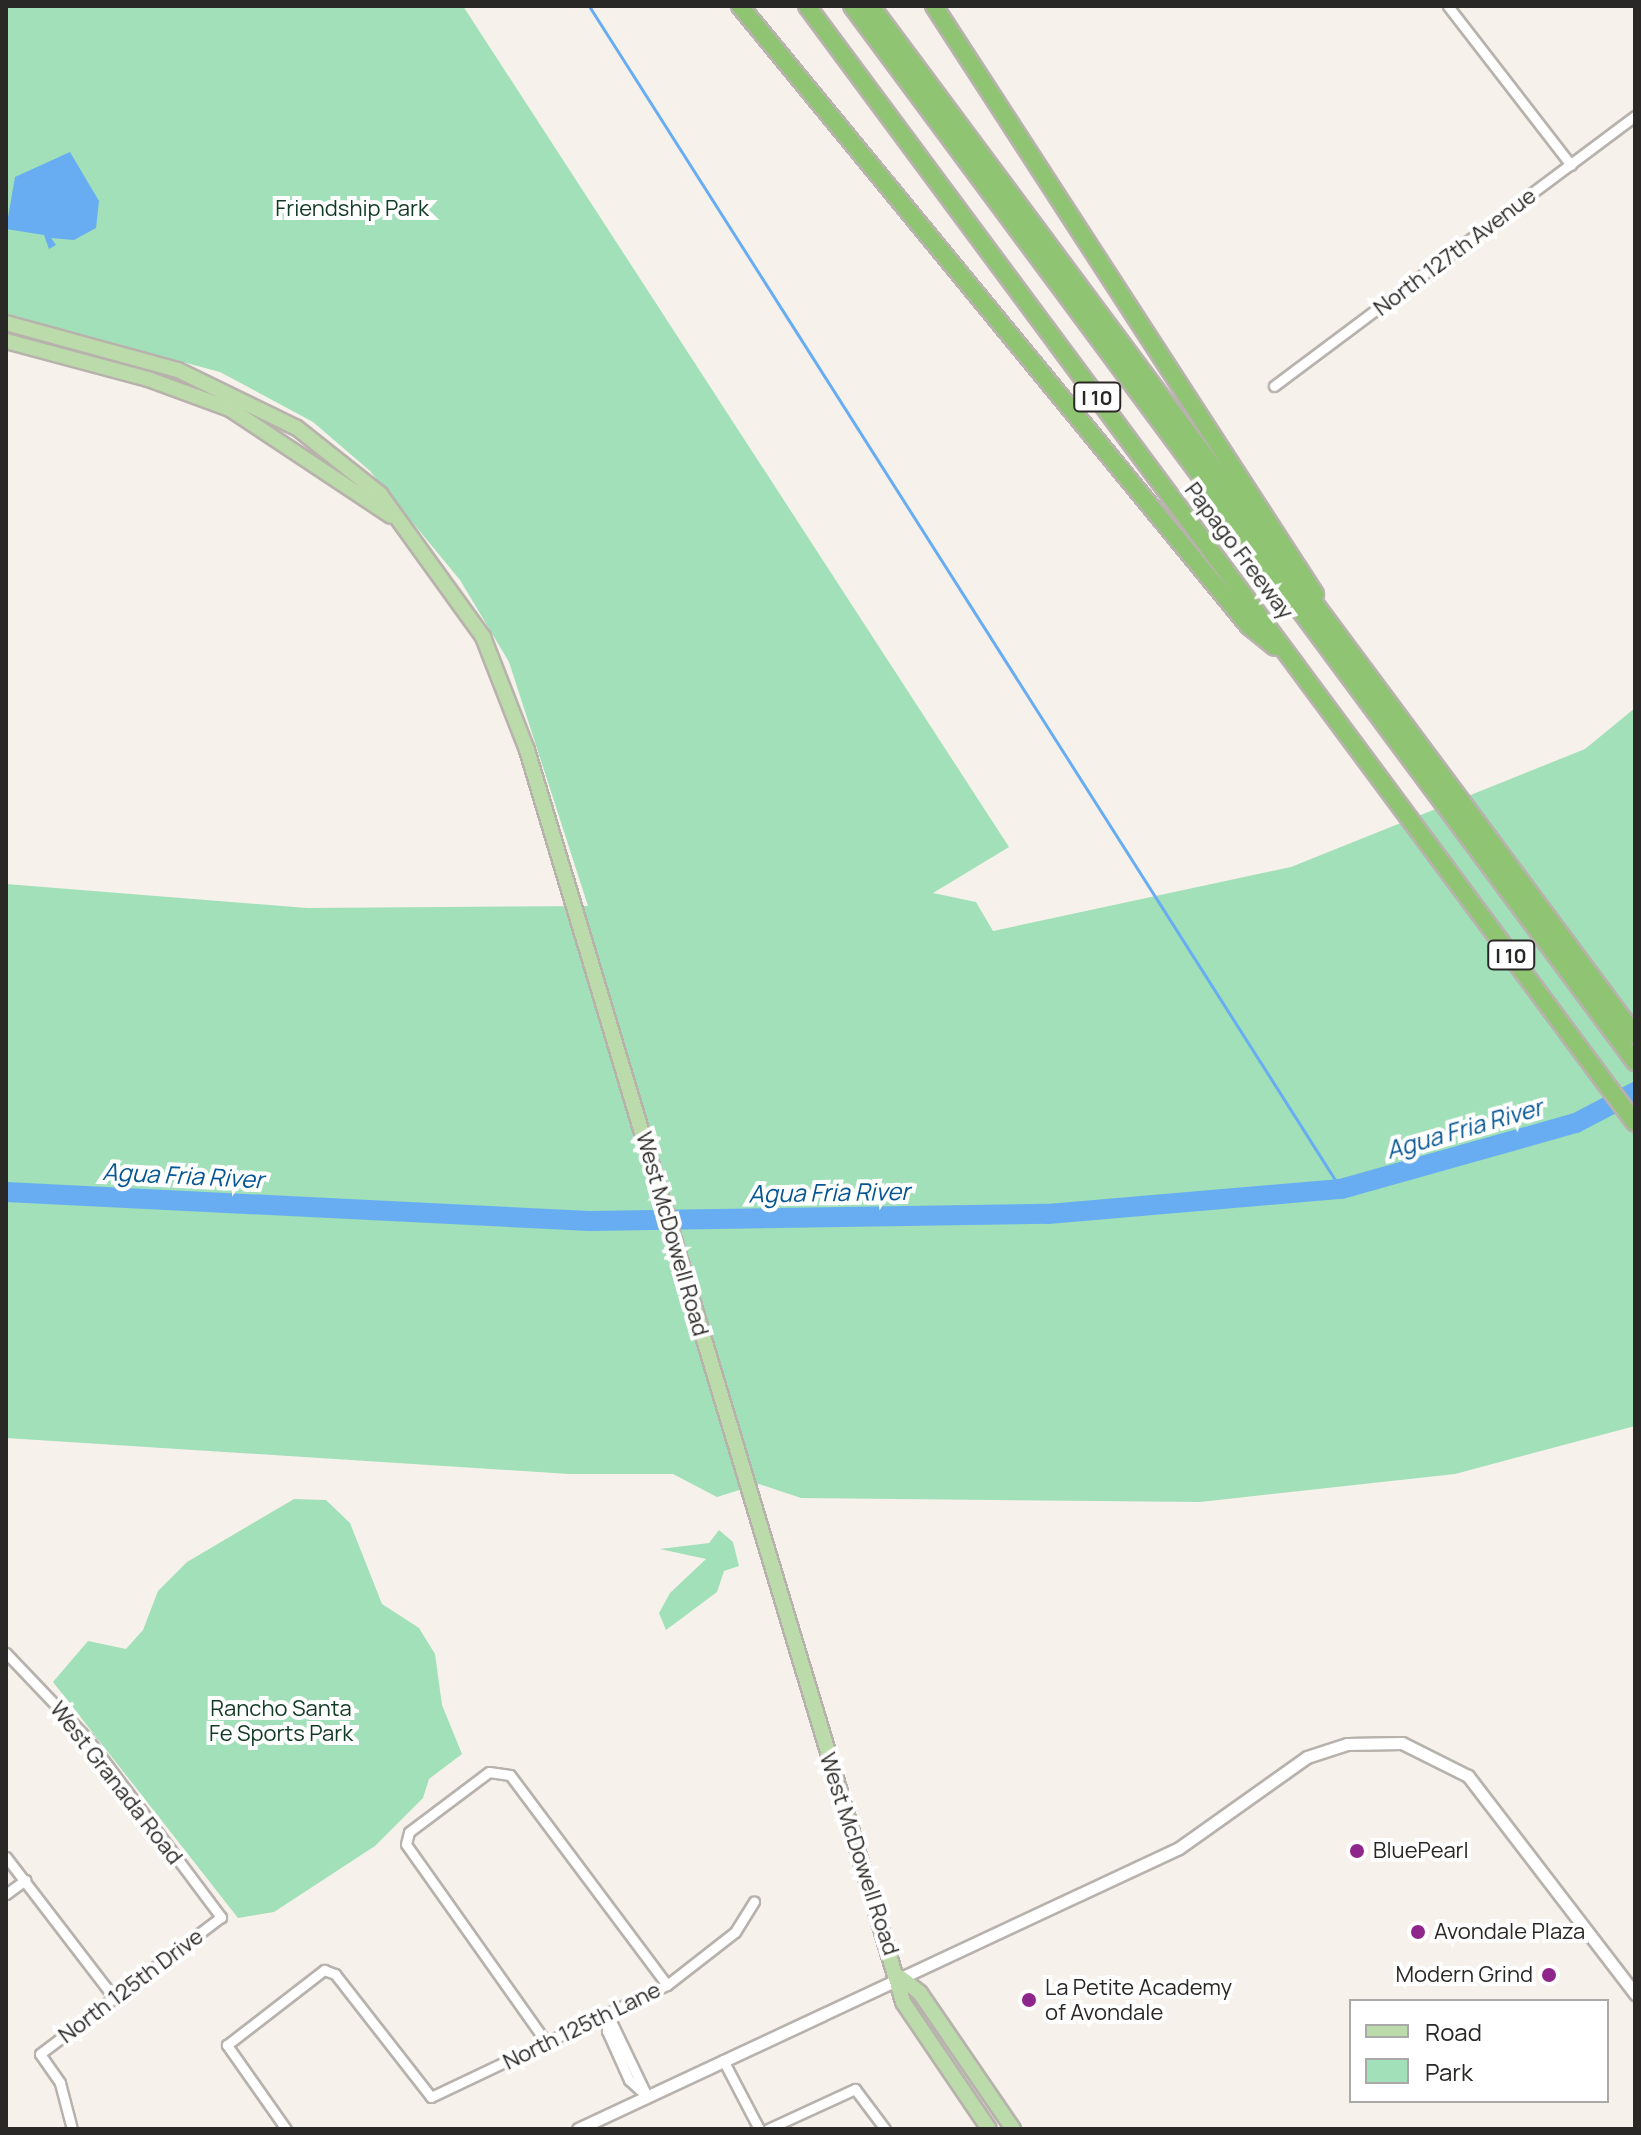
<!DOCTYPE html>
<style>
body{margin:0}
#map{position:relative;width:1641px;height:2135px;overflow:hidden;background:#f7f1ec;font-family:Manrope,sans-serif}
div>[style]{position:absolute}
.green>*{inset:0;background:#a1e0b8}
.water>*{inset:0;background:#68adf1}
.stream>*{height:3px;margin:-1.5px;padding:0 1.5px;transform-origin:1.5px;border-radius:1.5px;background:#68adf1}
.river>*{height:20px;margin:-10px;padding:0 10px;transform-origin:10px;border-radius:10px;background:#68adf1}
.roads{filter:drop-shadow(2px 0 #b8b2ad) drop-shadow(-2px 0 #b8b2ad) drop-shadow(0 2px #b8b2ad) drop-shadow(0 -2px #b8b2ad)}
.minor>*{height:9px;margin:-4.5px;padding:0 4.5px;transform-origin:4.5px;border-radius:4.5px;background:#fff}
.tertiary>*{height:11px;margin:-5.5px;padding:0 5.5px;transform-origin:5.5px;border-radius:5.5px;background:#fff}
.primary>*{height:14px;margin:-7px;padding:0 7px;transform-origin:7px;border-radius:7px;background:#bbdcaa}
.motorway>*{height:16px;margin:-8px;padding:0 8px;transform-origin:8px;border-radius:8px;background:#8ec472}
.dots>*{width:22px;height:22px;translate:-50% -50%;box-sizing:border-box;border:4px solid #fff;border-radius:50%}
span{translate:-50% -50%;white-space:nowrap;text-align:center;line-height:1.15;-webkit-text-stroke:8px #fff;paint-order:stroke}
.shield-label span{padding:2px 6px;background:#fff;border:2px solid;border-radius:6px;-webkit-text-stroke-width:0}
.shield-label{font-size:20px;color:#2a2826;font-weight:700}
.park-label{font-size:22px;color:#113a24}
.street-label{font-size:22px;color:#2a2826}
.poi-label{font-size:22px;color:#2a2826}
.left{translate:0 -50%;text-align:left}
.right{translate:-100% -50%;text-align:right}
.water-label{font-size:24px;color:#055693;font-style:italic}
.frame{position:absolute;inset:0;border:8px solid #2a2826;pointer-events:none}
.legend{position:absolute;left:1349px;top:1999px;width:260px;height:104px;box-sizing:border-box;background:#fff;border:2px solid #aaa9a8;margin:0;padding:10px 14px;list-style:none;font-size:24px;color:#2a2826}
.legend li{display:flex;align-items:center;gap:16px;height:40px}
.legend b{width:40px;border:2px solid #aaa9a8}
</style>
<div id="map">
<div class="green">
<i style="clip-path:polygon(6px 6px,463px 6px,1009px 847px,933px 893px,976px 902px,993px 931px,1291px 867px,1585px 749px,1635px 708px,1635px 1426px,1455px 1474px,1200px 1502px,801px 1498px,759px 1484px,717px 1497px,673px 1474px,569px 1474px,6px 1438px,6px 884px,307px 908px,588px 906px,509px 662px,460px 580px,370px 471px,313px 422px,220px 372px,6px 315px)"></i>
<i style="clip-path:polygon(294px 1499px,326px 1500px,350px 1523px,382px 1604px,419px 1628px,435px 1654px,442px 1705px,462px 1754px,429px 1779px,423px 1798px,375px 1846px,274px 1912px,238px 1918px,53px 1682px,88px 1641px,126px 1649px,143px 1630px,158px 1591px,187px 1562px)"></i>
<i style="clip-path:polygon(719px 1530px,733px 1542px,739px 1566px,724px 1571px,717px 1592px,666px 1630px,659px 1613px,670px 1593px,706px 1559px,660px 1549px,709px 1543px)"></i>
</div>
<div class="water">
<i style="clip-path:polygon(70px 152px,99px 201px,96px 228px,74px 240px,51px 238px,56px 245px,49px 249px,44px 235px,6px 229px,15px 177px)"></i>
</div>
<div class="stream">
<i style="left:589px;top:6px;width:1402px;rotate:57.56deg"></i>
</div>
<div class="river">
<i style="left:6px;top:1192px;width:584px;rotate:2.85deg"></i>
<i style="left:589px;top:1221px;width:459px;rotate:-0.9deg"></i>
<i style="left:1048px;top:1214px;width:294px;rotate:-4.9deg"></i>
<i style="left:1341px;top:1189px;width:244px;rotate:-15.7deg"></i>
<i style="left:1576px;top:1123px;width:67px;rotate:-27.7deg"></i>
</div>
<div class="roads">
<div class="minor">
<i style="left:1448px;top:6px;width:201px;rotate:52.3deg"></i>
<i style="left:1274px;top:386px;width:451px;rotate:-36.8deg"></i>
<i style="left:6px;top:1653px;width:117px;rotate:46.4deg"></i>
<i style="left:87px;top:1738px;width:224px;rotate:53.2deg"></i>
<i style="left:221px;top:1917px;width:227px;rotate:142.9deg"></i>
<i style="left:40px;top:2054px;width:35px;rotate:55deg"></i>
<i style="left:60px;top:2083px;width:48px;rotate:75.4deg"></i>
<i style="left:6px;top:1857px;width:178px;rotate:52.5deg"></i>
<i style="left:6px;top:1894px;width:24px;rotate:-36deg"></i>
<i style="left:608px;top:2015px;width:16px;rotate:94deg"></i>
<i style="left:607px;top:2031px;width:54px;rotate:65.8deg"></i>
<i style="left:629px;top:2080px;width:24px;rotate:42deg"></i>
<i style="left:608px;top:2015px;width:90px;rotate:64.3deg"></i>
<i style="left:546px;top:2042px;width:242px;rotate:-125.3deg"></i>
<i style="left:406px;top:1844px;width:12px;rotate:-76deg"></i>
<i style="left:409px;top:1832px;width:100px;rotate:-36.9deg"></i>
<i style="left:489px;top:1772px;width:21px;rotate:8deg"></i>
<i style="left:510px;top:1775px;width:262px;rotate:53.2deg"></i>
<i style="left:723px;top:2060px;width:78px;rotate:62.4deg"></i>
<i style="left:286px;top:2129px;width:103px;rotate:-125.1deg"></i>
<i style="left:227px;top:2045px;width:123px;rotate:-37.7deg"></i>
<i style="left:324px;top:1970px;width:12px;rotate:20deg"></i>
<i style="left:335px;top:1974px;width:156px;rotate:52deg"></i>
<i style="left:431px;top:2097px;width:261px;rotate:-25.4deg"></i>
<i style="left:667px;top:1985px;width:86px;rotate:-37.9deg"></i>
<i style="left:735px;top:1932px;width:36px;rotate:-58deg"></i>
<i style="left:768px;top:2129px;width:96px;rotate:-24.7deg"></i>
<i style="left:855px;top:2089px;width:50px;rotate:53.1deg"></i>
</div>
<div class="tertiary">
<i style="left:578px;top:2129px;width:663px;rotate:-25.06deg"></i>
<i style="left:1179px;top:1848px;width:157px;rotate:-35.4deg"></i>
<i style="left:1307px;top:1757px;width:42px;rotate:-18deg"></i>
<i style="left:1347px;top:1744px;width:55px;rotate:-1deg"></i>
<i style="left:1402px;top:1743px;width:74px;rotate:26.6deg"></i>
<i style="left:1468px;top:1776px;width:275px;rotate:52.5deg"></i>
</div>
<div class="primary">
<i style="left:6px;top:323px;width:178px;rotate:15.3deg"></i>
<i style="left:178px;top:370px;width:132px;rotate:26deg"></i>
<i style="left:297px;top:428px;width:106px;rotate:38.5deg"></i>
<i style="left:380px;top:494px;width:176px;rotate:54.2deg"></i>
<i style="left:483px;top:637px;width:121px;rotate:68.7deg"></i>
<i style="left:527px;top:750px;width:1307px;rotate:73.28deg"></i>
<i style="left:903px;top:2002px;width:153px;rotate:55.9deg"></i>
<i style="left:6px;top:341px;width:147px;rotate:15deg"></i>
<i style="left:148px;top:379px;width:87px;rotate:20.1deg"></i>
<i style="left:230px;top:409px;width:193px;rotate:33.6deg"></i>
<i style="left:901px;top:1978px;width:24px;rotate:38deg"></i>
<i style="left:920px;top:1993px;width:165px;rotate:55.6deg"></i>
</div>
<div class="motorway">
<i style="left:740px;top:6px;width:802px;rotate:50.62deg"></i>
<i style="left:1249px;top:626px;width:33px;rotate:39deg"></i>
<i style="left:807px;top:6px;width:1390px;rotate:53.45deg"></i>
<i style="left:852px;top:6px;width:1315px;rotate:53.44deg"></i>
<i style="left:871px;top:6px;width:1282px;rotate:53.41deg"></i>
<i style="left:934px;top:6px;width:701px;rotate:57.06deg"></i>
</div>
</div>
<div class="dots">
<i style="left:1357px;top:1851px;background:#8e268c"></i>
<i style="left:1418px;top:1932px;background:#8e268c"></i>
<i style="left:1549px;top:1975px;background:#8e268c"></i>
<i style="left:1029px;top:2000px;background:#8e268c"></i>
</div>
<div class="shield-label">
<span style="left:1097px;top:397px">I 10</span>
<span style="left:1511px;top:955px">I 10</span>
</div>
<div class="park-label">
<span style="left:352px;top:209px">Friendship Park</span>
<span style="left:281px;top:1721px">Rancho Santa<br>Fe Sports Park</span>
</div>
<div class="street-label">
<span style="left:1455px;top:252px;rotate:-37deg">North 127th Avenue</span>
<span style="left:1239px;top:551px;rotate:53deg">Papago Freeway</span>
<span style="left:672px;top:1234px;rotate:74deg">West McDowell Road</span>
<span style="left:116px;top:1783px;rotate:52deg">West Granada Road</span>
<span style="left:859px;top:1854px;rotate:72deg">West McDowell Road</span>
<span style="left:131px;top:1986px;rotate:-37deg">North 125th Drive</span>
<span style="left:582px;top:2026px;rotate:-26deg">North 125th Lane</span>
</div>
<div class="poi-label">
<span class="left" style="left:1373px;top:1851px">BluePearl</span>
<span class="left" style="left:1434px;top:1932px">Avondale Plaza</span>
<span class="right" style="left:1533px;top:1975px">Modern Grind</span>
<span class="left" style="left:1045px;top:2000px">La Petite Academy<br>of Avondale</span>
</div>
<div class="water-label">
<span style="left:1464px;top:1128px;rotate:-16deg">Agua Fria River</span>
<span style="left:183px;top:1175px;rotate:3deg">Agua Fria River</span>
<span style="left:829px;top:1192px;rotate:-1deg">Agua Fria River</span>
</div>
<div class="frame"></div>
<ul class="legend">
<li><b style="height:10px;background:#bbdcaa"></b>Road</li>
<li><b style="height:22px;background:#a1e0b8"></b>Park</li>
</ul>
</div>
